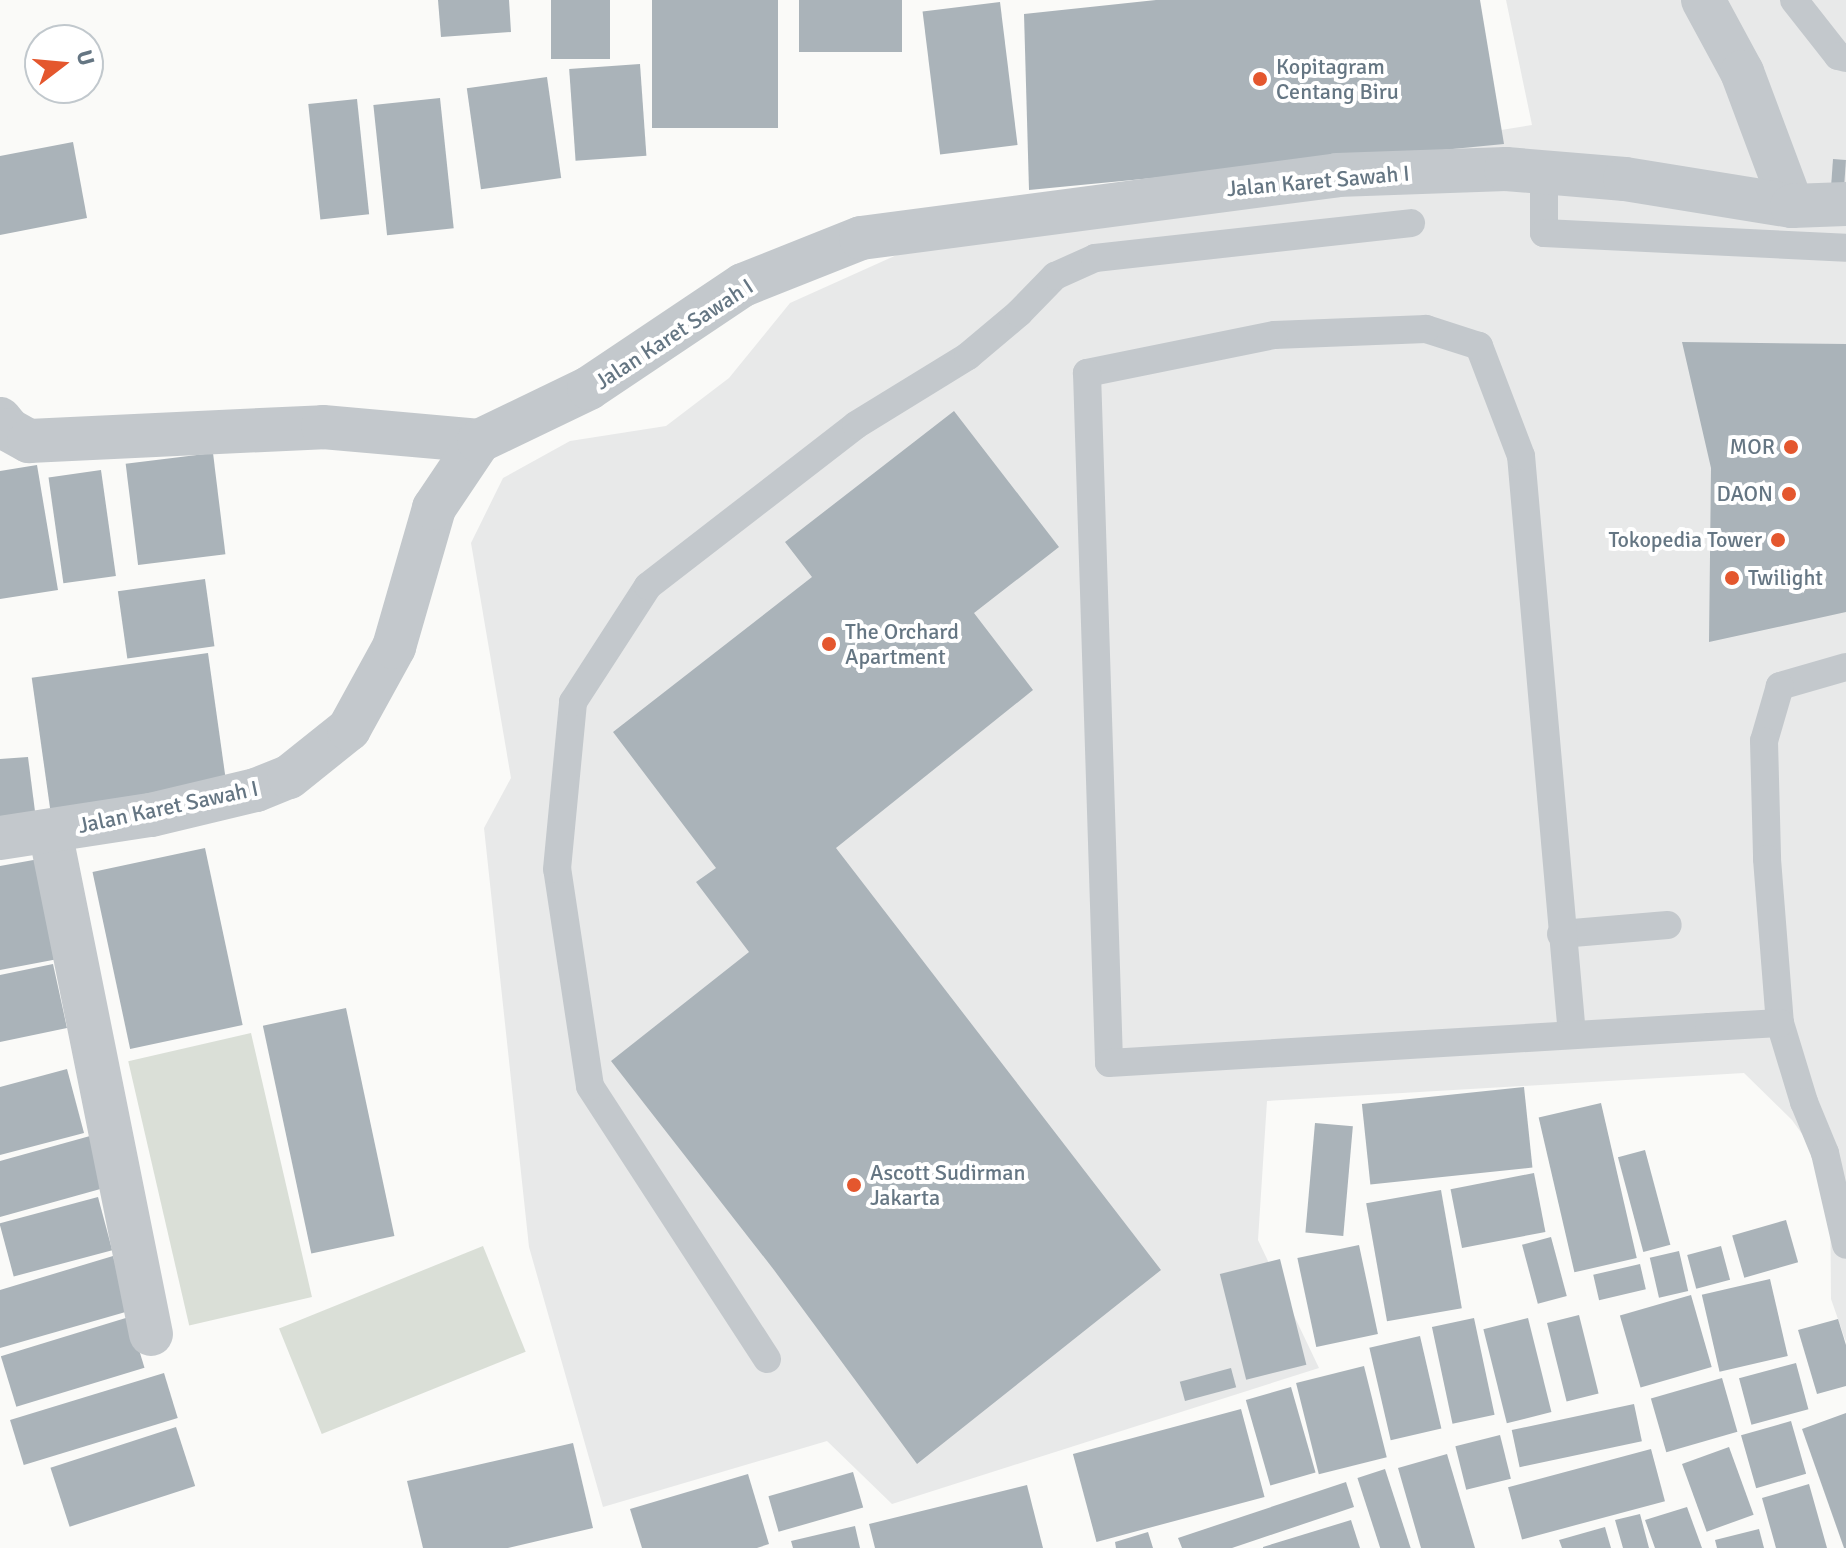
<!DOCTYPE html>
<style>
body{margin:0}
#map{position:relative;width:1846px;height:1548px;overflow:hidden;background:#fafaf8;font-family:Signika,sans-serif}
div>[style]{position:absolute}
.built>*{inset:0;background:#e8e9e9}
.green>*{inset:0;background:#dadfd7;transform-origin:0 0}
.building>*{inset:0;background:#aab3b9;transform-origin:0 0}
.lane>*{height:28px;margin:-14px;padding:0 14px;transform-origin:14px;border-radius:14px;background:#c3c8cc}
.street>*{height:44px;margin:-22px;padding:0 22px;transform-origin:22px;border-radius:22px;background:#c3c8cc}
.dots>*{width:22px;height:22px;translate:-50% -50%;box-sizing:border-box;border:4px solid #fff;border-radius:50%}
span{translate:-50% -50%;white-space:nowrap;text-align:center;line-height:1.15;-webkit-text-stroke:8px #fff;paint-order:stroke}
.poi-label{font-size:22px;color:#657683}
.left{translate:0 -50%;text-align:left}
.right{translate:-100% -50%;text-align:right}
.street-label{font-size:22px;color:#657683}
.north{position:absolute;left:24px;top:24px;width:80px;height:80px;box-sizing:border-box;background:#fff;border:2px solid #c1c8cd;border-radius:50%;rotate:74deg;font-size:22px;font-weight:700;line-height:32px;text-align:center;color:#657683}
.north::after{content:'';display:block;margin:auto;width:28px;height:36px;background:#e4572e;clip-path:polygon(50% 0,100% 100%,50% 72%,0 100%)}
</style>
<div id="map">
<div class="built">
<i style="clip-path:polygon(1506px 0,1846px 0,1846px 1342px,1831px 1299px,1830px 1173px,1792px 1120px,1744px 1073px,1267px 1101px,1258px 1240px,1319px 1368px,892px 1504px,827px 1441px,603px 1507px,529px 1247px,484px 828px,511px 778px,471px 543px,503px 478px,570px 441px,666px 426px,729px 378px,790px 303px,990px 213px,1532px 125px)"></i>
</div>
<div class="green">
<i style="left:251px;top:1033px;width:271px;height:126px;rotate:77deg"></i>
<i style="left:483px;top:1246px;width:114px;height:220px;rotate:68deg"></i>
</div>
<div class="building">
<i style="clip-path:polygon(438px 0,509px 0,511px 32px,441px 37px)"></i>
<i style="left:551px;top:0;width:59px;height:59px"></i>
<i style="left:652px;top:0;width:126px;height:128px"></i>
<i style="left:799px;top:0;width:103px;height:52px"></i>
<i style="clip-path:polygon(1156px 0,1480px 0,1504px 144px,1029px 190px,1024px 14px)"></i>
<i style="left:1000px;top:2px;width:144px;height:78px;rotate:83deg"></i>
<i style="left:640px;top:64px;width:92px;height:71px;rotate:86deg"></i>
<i style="left:547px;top:77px;width:102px;height:81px;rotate:82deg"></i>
<i style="left:440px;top:98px;width:131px;height:67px;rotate:84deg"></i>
<i style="left:357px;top:99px;width:116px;height:49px;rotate:84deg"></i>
<i style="clip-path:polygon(73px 142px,87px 218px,0 235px,0 156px)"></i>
<i style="left:1833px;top:159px;width:13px;height:37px;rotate:4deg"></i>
<i style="clip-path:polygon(1682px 342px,1846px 344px,1846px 612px,1709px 642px,1711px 468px)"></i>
<i style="clip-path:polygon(954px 411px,1059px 547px,974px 613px,1033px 690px,836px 848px,1161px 1270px,917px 1464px,774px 1270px,611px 1061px,749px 952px,696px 882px,716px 868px,613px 732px,812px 577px,785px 542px)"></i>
<i style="left:213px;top:453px;width:102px;height:88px;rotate:83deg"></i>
<i style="clip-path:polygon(37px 465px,58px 590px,0 599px,0 471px)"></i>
<i style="left:101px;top:470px;width:107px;height:53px;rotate:82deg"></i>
<i style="left:205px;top:579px;width:68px;height:88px;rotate:82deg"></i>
<i style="left:208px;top:653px;width:138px;height:178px;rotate:82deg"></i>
<i style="clip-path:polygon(28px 757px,36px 819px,0 823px,0 759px)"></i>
<i style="left:205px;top:848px;width:181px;height:115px;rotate:78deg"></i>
<i style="clip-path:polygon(39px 859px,58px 959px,0 970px,0 866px)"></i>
<i style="clip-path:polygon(53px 964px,67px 1028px,0 1042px,0 975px)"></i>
<i style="left:346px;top:1008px;width:233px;height:85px;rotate:78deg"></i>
<i style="clip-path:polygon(67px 1069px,84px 1133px,0 1155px,0 1087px)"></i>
<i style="left:1524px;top:1087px;width:81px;height:163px;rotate:84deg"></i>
<i style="left:1601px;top:1103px;width:159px;height:64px;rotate:77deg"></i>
<i style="left:1315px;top:1123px;width:38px;height:110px;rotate:5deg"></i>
<i style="clip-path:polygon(90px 1136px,104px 1188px,0 1217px,0 1161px)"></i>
<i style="left:1645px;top:1150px;width:98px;height:28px;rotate:75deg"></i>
<i style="left:1534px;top:1173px;width:60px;height:85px;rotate:79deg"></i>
<i style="left:1441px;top:1190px;width:120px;height:76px;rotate:80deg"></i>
<i style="left:98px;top:1197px;width:55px;height:102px;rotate:75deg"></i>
<i style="left:1786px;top:1220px;width:44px;height:56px;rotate:74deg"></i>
<i style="left:1551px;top:1237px;width:61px;height:30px;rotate:75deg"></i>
<i style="left:1359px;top:1245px;width:91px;height:63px;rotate:78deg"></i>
<i style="left:1721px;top:1246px;width:35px;height:35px;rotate:75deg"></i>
<i style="left:1679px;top:1251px;width:41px;height:30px;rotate:77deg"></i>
<i style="clip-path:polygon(113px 1256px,129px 1311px,0 1348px,0 1290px)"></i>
<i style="left:1280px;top:1259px;width:109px;height:62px;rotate:76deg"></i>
<i style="left:1640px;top:1264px;width:26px;height:48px;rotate:77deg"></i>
<i style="left:1770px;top:1279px;width:79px;height:70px;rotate:77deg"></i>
<i style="left:1691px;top:1295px;width:75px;height:74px;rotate:74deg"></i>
<i style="left:1579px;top:1315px;width:81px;height:33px;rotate:76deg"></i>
<i style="left:129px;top:1317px;width:53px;height:134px;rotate:73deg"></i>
<i style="left:1474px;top:1318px;width:99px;height:43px;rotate:78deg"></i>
<i style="left:1528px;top:1318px;width:97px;height:46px;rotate:76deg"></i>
<i style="clip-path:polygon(1838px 1319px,1846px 1345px,1846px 1386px,1817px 1394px,1798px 1330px)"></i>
<i style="left:1420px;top:1336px;width:95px;height:52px;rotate:77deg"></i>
<i style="left:1796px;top:1363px;width:48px;height:59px;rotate:75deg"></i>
<i style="left:1364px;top:1366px;width:94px;height:70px;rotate:76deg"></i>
<i style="left:1231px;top:1368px;width:20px;height:53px;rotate:75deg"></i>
<i style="left:164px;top:1373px;width:47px;height:161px;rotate:73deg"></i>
<i style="left:1722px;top:1378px;width:56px;height:74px;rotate:74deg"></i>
<i style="left:1291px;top:1387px;width:89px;height:47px;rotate:74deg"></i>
<i style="left:1634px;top:1404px;width:38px;height:125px;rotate:78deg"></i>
<i style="left:1241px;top:1409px;width:91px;height:174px;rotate:75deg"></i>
<i style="clip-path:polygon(1846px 1413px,1846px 1548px,1844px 1548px,1802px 1429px)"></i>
<i style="left:1791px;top:1421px;width:55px;height:52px;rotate:74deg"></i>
<i style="left:176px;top:1427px;width:62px;height:132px;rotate:72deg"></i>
<i style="left:1500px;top:1435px;width:45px;height:46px;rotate:76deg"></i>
<i style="clip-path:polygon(573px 1443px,593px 1528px,508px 1548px,423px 1548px,407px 1481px)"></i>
<i style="left:1729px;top:1447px;width:72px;height:50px;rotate:70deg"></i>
<i style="left:1651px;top:1449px;width:54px;height:148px;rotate:75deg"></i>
<i style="clip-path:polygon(1447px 1454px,1475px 1548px,1421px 1548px,1398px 1468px)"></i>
<i style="left:1385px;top:1469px;width:83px;height:29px;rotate:72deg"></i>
<i style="left:853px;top:1472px;width:37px;height:88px;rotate:74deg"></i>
<i style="clip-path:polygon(748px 1474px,769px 1544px,757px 1548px,642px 1548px,630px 1509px)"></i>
<i style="clip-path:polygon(1346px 1482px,1354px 1507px,1232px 1548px,1182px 1548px,1178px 1538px)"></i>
<i style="clip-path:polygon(1809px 1484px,1827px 1548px,1776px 1548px,1762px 1498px)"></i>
<i style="clip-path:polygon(1027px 1485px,1043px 1548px,875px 1548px,869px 1524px)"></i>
<i style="clip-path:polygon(1687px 1507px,1702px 1548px,1655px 1548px,1645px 1520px)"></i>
<i style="clip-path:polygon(1640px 1514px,1649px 1548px,1623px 1548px,1615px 1520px)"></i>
<i style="clip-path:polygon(1351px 1520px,1360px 1548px,1263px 1548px,1263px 1547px)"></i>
<i style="clip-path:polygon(855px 1526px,860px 1548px,793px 1548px,791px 1541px)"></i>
<i style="clip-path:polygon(1605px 1527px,1611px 1548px,1562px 1548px,1559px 1540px)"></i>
<i style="clip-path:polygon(1759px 1529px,1764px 1548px,1717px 1548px,1715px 1540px)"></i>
<i style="clip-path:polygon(1148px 1532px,1153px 1548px,1116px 1548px,1115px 1542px)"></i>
</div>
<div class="lane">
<i style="left:1794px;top:0;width:71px;rotate:51.8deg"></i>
<i style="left:1838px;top:56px;width:8px;rotate:14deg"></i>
<i style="left:1544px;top:172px;width:61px;rotate:90deg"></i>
<i style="left:1544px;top:233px;width:302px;rotate:2.8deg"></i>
<i style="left:1846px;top:667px;width:69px;rotate:163.9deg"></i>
<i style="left:1780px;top:686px;width:57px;rotate:106.2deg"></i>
<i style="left:1764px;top:741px;width:118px;rotate:88.5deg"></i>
<i style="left:1767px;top:859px;width:165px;rotate:85.5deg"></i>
<i style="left:1780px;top:1023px;width:83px;rotate:73.1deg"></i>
<i style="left:1804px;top:1102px;width:55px;rotate:67.6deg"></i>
<i style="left:1825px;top:1153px;width:94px;rotate:77.1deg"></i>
<i style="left:1561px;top:934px;width:107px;rotate:-4.8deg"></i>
<i style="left:1572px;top:1035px;width:581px;rotate:-95.03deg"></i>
<i style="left:1521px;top:456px;width:118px;rotate:-110.9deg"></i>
<i style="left:1479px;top:346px;width:56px;rotate:-162.2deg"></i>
<i style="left:1426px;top:329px;width:152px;rotate:177.7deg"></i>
<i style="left:1274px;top:335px;width:191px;rotate:168.5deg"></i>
<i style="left:1087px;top:373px;width:690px;rotate:88.17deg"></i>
<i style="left:1109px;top:1063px;width:601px;rotate:-3.43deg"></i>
<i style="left:1709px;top:1027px;width:71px;rotate:-3.2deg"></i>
<i style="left:767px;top:1359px;width:325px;rotate:-123deg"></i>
<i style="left:590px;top:1086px;width:219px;rotate:-98.6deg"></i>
<i style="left:557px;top:869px;width:168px;rotate:-84.5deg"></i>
<i style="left:573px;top:702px;width:138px;rotate:-57.1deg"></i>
<i style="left:648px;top:586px;width:263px;rotate:-37.7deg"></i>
<i style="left:856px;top:425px;width:132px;rotate:-31.6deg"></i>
<i style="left:968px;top:356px;width:67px;rotate:-40.1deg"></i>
<i style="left:1019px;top:313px;width:52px;rotate:-45.8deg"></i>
<i style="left:1055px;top:276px;width:44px;rotate:-24.2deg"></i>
<i style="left:1095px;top:258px;width:318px;rotate:-6.3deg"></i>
</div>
<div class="street">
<i style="left:1703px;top:0;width:82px;rotate:61.6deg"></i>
<i style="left:1742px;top:72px;width:143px;rotate:69.5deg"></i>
<i style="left:0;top:419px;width:14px;rotate:51deg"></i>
<i style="left:9px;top:430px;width:23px;rotate:29deg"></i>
<i style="left:29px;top:441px;width:294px;rotate:-2.7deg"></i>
<i style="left:323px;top:427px;width:157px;rotate:5.1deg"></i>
<i style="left:50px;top:831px;width:513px;rotate:78.65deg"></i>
<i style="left:0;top:838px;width:153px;rotate:-8.7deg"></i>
<i style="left:151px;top:815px;width:108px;rotate:-13.4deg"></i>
<i style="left:256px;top:790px;width:35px;rotate:-22deg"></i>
<i style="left:289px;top:777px;width:77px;rotate:-38.7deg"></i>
<i style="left:349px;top:729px;width:94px;rotate:-61.2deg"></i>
<i style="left:394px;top:647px;width:145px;rotate:-73.9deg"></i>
<i style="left:434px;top:508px;width:81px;rotate:-56.1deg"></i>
<i style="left:479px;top:441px;width:122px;rotate:-25.7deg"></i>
<i style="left:589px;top:388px;width:185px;rotate:-33.8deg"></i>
<i style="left:743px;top:285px;width:127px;rotate:-21.7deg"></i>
<i style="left:861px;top:238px;width:480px;rotate:-7.5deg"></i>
<i style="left:1337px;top:175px;width:169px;rotate:-2deg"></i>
<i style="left:1506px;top:169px;width:119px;rotate:4.8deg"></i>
<i style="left:1625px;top:179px;width:169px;rotate:9.2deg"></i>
<i style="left:1792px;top:206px;width:54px;rotate:-2.1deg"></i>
</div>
<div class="dots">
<i style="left:1260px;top:79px;background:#e4572e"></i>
<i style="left:1791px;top:447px;background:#e4572e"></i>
<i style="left:1789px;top:494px;background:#e4572e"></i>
<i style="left:1778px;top:540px;background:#e4572e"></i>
<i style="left:1732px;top:578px;background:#e4572e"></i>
<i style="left:829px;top:644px;background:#e4572e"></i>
<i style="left:854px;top:1185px;background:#e4572e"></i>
</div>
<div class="poi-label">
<span class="left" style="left:1276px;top:79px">Kopitagram<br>Centang Biru</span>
<span class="right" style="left:1775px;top:447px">MOR</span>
<span class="right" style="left:1773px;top:494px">DAON</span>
<span class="right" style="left:1762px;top:540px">Tokopedia Tower</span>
<span class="left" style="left:1748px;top:578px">Twilight</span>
<span class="left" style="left:845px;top:644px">The Orchard<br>Apartment</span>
<span class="left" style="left:870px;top:1185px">Ascott Sudirman<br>Jakarta</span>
</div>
<div class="street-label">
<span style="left:1318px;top:181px;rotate:-5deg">Jalan Karet Sawah I</span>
<span style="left:674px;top:334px;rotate:-33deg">Jalan Karet Sawah I</span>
<span style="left:168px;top:807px;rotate:-12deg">Jalan Karet Sawah I</span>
</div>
<div class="north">U</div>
</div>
